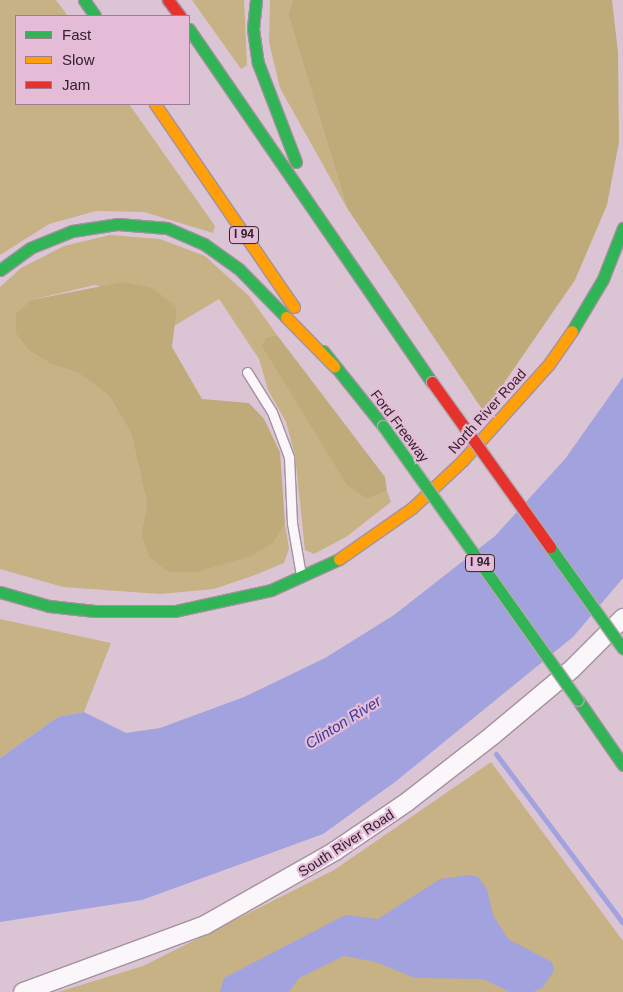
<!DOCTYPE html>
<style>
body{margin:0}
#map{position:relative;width:623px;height:992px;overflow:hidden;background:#dbc5d4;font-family:Arial,sans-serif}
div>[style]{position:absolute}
.green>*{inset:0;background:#c7b286}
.forest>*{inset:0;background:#bfaa7a}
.water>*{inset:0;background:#a2a2de}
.stream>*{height:5px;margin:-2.5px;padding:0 2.5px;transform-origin:2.5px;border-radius:2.5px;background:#a2a2de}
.roads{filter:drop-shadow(1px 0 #a3929e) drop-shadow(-1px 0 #a3929e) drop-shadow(0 1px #a3929e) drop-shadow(0 -1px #a3929e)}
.lane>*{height:9px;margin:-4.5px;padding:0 4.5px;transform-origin:4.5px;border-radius:4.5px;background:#faf6f9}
.street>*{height:18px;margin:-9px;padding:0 9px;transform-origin:9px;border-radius:9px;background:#faf6f9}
.fast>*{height:11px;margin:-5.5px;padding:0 5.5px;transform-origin:5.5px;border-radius:5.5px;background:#30b455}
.slow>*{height:11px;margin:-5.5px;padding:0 5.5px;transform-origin:5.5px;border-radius:5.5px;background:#ff9f0a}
.jam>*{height:11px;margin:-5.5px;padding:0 5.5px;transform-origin:5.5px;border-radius:5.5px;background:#e5322d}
.bridges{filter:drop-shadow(1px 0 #b2a7af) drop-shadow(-1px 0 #b2a7af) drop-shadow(0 1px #b2a7af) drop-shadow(0 -1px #b2a7af)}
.fast-bridge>*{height:11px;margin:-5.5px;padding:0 5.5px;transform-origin:5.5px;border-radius:5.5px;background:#30b455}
.jam-bridge>*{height:11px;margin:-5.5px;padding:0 5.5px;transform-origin:5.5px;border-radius:5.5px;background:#e5322d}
span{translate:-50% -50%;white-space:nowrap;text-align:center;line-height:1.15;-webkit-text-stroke:4.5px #e4bcd8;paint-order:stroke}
.shield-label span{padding:1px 4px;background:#e4bcd8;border:1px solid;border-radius:4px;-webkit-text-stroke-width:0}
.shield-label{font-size:12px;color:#31222c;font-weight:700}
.street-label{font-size:14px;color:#31222c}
.water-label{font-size:15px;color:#3a3b98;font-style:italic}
.legend{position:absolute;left:15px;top:15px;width:175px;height:90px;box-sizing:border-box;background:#e4bcd8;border:1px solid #9c7e93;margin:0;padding:6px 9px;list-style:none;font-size:15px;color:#31222c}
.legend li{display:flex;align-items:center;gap:10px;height:25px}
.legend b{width:25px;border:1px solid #9c7e93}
</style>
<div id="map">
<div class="green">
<i style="clip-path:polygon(0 0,56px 0,68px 16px,16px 16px,16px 104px,129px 104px,215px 226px,213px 233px,144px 212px,96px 211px,49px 224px,0 255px)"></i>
<i style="clip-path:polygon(192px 0,244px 0,247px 65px,241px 69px)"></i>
<i style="clip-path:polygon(270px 0,293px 0,288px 14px,347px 208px,280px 88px,269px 42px)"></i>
<i style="clip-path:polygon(110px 235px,160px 239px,205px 256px,249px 296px,277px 335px,267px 337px,367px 499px,387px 491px,391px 502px,346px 537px,314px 554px,305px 550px,295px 455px,286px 422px,268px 390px,259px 359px,219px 299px,174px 326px,177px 307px,95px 285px,31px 300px,16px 334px,28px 350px,51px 364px,78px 373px,109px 396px,131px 433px,147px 504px,141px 534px,274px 542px,285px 524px,289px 549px,284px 563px,255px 575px,214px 589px,160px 594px,63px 587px,0 569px,0 287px,21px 268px,64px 246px)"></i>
<i style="clip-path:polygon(0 619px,111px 643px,84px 712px,58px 717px,0 758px)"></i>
<i style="clip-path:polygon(491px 762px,623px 941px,623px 992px,58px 992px,143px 966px,334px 870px)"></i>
</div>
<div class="forest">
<i style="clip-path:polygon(293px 0,612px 0,618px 53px,619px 142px,607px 205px,575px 280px,484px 412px,347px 208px,288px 14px)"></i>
<i style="clip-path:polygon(123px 282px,152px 288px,177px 307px,172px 347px,202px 399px,249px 403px,264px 419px,280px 452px,285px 524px,274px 542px,251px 556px,197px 572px,169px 572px,149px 557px,141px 534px,147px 504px,131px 433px,109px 396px,78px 373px,51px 364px,28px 350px,16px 334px,16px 314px,31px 300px)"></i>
<i style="clip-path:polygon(277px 335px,385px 477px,387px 491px,367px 499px,347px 485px,262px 346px,267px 337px)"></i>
</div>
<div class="water">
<i style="clip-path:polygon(623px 377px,623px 578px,573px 637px,395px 782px,323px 834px,142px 900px,0 922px,0 758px,58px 717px,84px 712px,126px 733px,160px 728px,244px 697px,325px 658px,394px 615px,495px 536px,565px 459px)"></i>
<i style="clip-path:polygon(470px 875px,478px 877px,487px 889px,493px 915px,508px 939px,552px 962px,554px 971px,542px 988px,533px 992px,510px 992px,483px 979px,415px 978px,376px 962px,344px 956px,299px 978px,289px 992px,220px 992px,224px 978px,345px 915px,378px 919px,440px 879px)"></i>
</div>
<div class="stream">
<i style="left:496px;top:754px;width:211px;rotate:53.1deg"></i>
</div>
<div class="roads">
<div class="lane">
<i style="left:247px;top:372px;width:47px;rotate:58deg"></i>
<i style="left:272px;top:412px;width:48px;rotate:69.3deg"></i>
<i style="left:289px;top:457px;width:66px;rotate:87.4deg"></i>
<i style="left:292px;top:523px;width:53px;rotate:80.2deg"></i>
</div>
<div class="street">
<i style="left:23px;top:992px;width:194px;rotate:-20.2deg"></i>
<i style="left:205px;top:925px;width:150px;rotate:-29.6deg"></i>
<i style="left:335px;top:851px;width:87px;rotate:-34.2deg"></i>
<i style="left:407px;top:802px;width:109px;rotate:-37.9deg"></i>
<i style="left:493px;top:735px;width:104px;rotate:-39.9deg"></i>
<i style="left:573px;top:668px;width:71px;rotate:-45deg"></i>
</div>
<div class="fast">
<i style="left:84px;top:0;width:19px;rotate:55deg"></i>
<i style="left:256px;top:0;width:29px;rotate:96deg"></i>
<i style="left:253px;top:29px;width:34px;rotate:82deg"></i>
<i style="left:258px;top:63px;width:106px;rotate:69deg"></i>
<i style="left:189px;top:29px;width:429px;rotate:55.5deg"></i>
<i style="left:0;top:270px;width:37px;rotate:-36deg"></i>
<i style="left:30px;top:248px;width:45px;rotate:-22deg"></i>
<i style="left:72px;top:231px;width:47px;rotate:-8.7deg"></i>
<i style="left:118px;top:224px;width:49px;rotate:4.7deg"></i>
<i style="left:167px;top:228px;width:40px;rotate:23.4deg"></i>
<i style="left:204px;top:244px;width:43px;rotate:35.5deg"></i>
<i style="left:239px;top:269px;width:67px;rotate:45.6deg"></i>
<i style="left:572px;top:331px;width:61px;rotate:-59.2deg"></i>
<i style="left:603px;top:279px;width:55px;rotate:-68.6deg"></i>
<i style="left:323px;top:351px;width:96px;rotate:51.3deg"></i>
<i style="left:0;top:592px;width:51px;rotate:15.9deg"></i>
<i style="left:49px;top:606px;width:46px;rotate:6.2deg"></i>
<i style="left:95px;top:611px;width:80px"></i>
<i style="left:175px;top:611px;width:98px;rotate:-12.3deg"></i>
<i style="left:271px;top:590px;width:75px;rotate:-24.5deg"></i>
<i style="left:578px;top:700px;width:79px;rotate:55.3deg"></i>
</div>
<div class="slow">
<i style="left:155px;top:104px;width:246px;rotate:55.6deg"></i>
<i style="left:286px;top:317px;width:69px;rotate:45.6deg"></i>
<i style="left:339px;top:559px;width:89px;rotate:-34.9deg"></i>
<i style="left:412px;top:508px;width:69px;rotate:-43.2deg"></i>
<i style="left:462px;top:461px;width:130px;rotate:-48.1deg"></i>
<i style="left:549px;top:364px;width:40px;rotate:-55.1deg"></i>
</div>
<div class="jam">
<i style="left:168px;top:0;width:20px;rotate:53deg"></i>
</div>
</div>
<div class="bridges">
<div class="fast-bridge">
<i style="left:383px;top:426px;width:336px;rotate:54.6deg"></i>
<i style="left:550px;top:547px;width:125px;rotate:54.4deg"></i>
</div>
<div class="jam-bridge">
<i style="left:432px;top:382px;width:203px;rotate:54.4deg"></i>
</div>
</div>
<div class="shield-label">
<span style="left:244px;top:235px">I 94</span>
<span style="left:480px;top:563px">I 94</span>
</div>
<div class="street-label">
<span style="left:487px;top:411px;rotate:-48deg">North River Road</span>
<span style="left:400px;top:426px;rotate:53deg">Ford Freeway</span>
<span style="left:346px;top:843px;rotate:-33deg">South River Road</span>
</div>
<div class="water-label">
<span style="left:343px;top:722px;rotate:-32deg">Clinton River</span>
</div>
<ul class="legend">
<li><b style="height:6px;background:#30b455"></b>Fast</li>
<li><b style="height:6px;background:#ff9f0a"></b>Slow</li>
<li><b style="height:6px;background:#e5322d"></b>Jam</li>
</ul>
</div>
